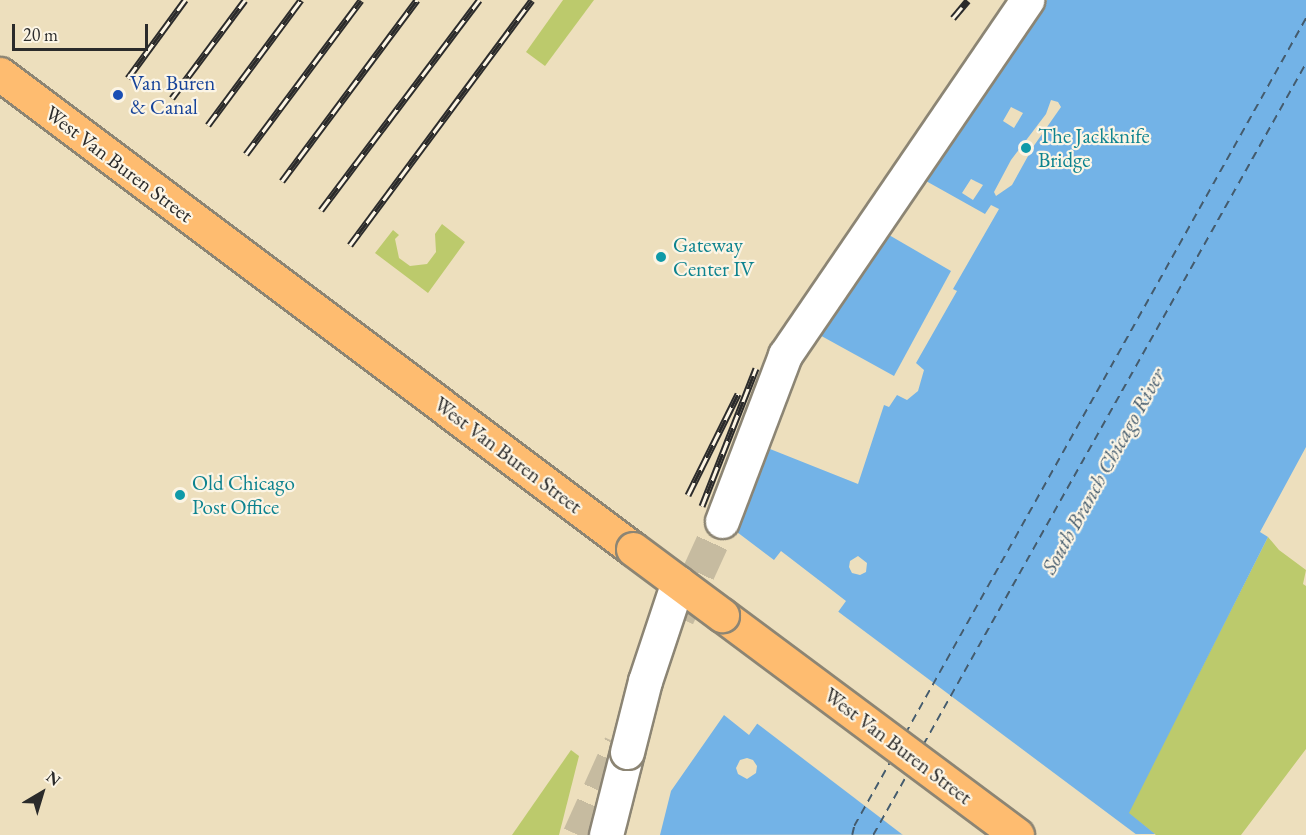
<!DOCTYPE html>
<style>
body{margin:0}
#map{position:relative;width:1306px;height:835px;overflow:hidden;background:#eddfbd;font-family:"EB Garamond",serif}
div>[style]{position:absolute}
.green>*{inset:0;background:#bcca6c}
.water>*{inset:0;background:#73b3e7}
.pier>*{inset:0;background:#eddfbd}
.ferry>*{height:1.5px;margin-top:-0.75px;transform-origin:0;background:repeating-linear-gradient(90deg,#445b6d 0 8px,transparent 0 14px)}
.minor-tunnel>*{height:33px;margin-top:-16.5px;transform-origin:0;background:repeating-linear-gradient(90deg,#c6bba0 0 33px,transparent 0 49px)}
.roads{filter:drop-shadow(2px 0 #8c8574) drop-shadow(-2px 0 #8c8574) drop-shadow(0 2px #8c8574) drop-shadow(0 -2px #8c8574)}
.minor>*{height:33px;margin:-16.5px;padding:0 16.5px;transform-origin:16.5px;border-radius:16.5px;background:#fff}
.major>*{height:33px;margin:-16.5px;padding:0 16.5px;transform-origin:16.5px;border-radius:16.5px;background:#febc70}
.rail>*{height:7px;margin-top:-3.5px;transform-origin:0;background:repeating-linear-gradient(90deg,#fcf5e5 0 14px,#2b2b2b 0 28px);box-sizing:border-box;border-block:2px solid #2b2b2b}
.bridges{filter:drop-shadow(2px 0 #8c8574) drop-shadow(-2px 0 #8c8574) drop-shadow(0 2px #8c8574) drop-shadow(0 -2px #8c8574)}
.minor-bridge>*{height:33px;margin:-16.5px;padding:0 16.5px;transform-origin:16.5px;border-radius:16.5px;background:#fff}
.major-bridge>*{height:33px;margin:-16.5px;padding:0 16.5px;transform-origin:16.5px;border-radius:16.5px;background:#febc70}
.dots>*{width:16px;height:16px;translate:-50% -50%;box-sizing:border-box;border:3px solid #fcf5e5;border-radius:50%}
span{translate:-50% -50%;white-space:nowrap;text-align:center;line-height:1.15;-webkit-text-stroke:4.5px #fcf5e5;paint-order:stroke}
.transit-label{font-size:21px;color:#164399}
.left{translate:0 -50%;text-align:left}
.culture-label{font-size:21px;color:#0d838f}
.street-label{font-size:21px;color:#2b2b2b}
.water-label{font-size:22px;color:#445b6d;font-style:italic}
.north{position:absolute;left:12px;top:763px;width:60px;height:60px;-webkit-text-stroke:4px #fcf5e5;paint-order:stroke;rotate:38deg;font-size:16px;font-weight:700;line-height:24px;text-align:center;color:#2b2b2b}
.north::after{content:'';display:block;margin:auto;width:21px;height:27px;background:#2b2b2b;clip-path:polygon(50% 0,100% 100%,50% 72%,0 100%)}
.scale{position:absolute;left:12px;top:24px;width:136px;height:27px;box-sizing:border-box;border:3px solid #2b2b2b;border-top:0;padding-left:8px;font-size:18px;line-height:21px;white-space:nowrap;color:#2b2b2b;-webkit-text-stroke:4px #fcf5e5;paint-order:stroke}
</style>
<div id="map">
<div class="green">
<i style="clip-path:polygon(563px 0,594px 0,545px 66px,526px 52px)"></i>
<i style="clip-path:polygon(442px 224px,465px 242px,428px 293px,375px 253px,393px 230px,399px 235px,395px 239px,399px 258px,410px 266px,427px 264px,436px 252px,435px 234px)"></i>
<i style="clip-path:polygon(1268px 537px,1279px 550px,1306px 570px,1303px 584px,1306px 586px,1306px 749px,1241px 835px,1156px 835px,1128px 813px)"></i>
<i style="clip-path:polygon(571px 750px,579px 756px,559px 835px,512px 835px)"></i>
</div>
<div class="water">
<i style="clip-path:polygon(evenodd,1047px 0,1306px 0,1306px 447px,1260px 532px,1268px 537px,1129px 813px,1155px 834px,660px 835px,671px 791px,724px 715px,749px 735px,846px 601px,781px 551px,774px 560px,733px 529px,765px 447px,858px 484px,884px 405px,889px 407px,897px 395px,907px 400px,918px 391px,924px 370px,916px 363px,957px 291px,953px 289px,999px 209px,991px 205px,985px 214px,926px 181px,1047px 0,1051px 100px,1058px 102px,1061px 107px,1033px 147px,1012px 185px,996px 196px,994px 192px,1011px 160px,1046px 114px,1051px 100px,1047px 0,1011px 107px,1023px 113px,1014px 128px,1003px 121px,1011px 107px,1047px 0,971px 179px,983px 185px,973px 200px,962px 193px,971px 179px,1047px 0,858px 556px,867px 563px,866px 572px,860px 575px,852px 573px,849px 567px,850px 561px,858px 556px,1047px 0,747px 758px,753px 760px,757px 766px,756px 773px,747px 779px,738px 774px,736px 768px,740px 760px,747px 758px)"></i>
<i style="clip-path:polygon(889px 235px,951px 271px,894px 376px,816px 333px)"></i>
</div>
<div class="pier">
<i style="clip-path:polygon(836px 610px,1137px 835px,903px 835px,755px 722px)"></i>
</div>
<div class="ferry">
<i style="left:905px;top:734px;width:821px;rotate:-60.75deg"></i>
<i style="left:923px;top:745px;width:782px;rotate:-60.68deg"></i>
<i style="left:852px;top:835px;width:9px;rotate:-77deg"></i>
<i style="left:854px;top:826px;width:73px;rotate:-60.6deg"></i>
<i style="left:873px;top:835px;width:71px;rotate:-60.6deg"></i>
</div>
<div class="minor-tunnel">
<i style="left:678px;top:617px;width:106px;rotate:-65.4deg"></i>
<i style="left:579px;top:835px;width:100px;rotate:-65.7deg"></i>
</div>
<div class="roads">
<div class="minor">
<i style="left:722px;top:521px;width:178px;rotate:-69.2deg"></i>
<i style="left:785px;top:355px;width:430px;rotate:-55.7deg"></i>
<i style="left:606px;top:835px;width:86px;rotate:-75.8deg"></i>
</div>
<div class="major">
<i style="left:0;top:74px;width:791px;rotate:36.88deg"></i>
<i style="left:722px;top:615px;width:368px;rotate:36.7deg"></i>
</div>
</div>
<div class="rail">
<i style="left:953px;top:18px;width:23px;rotate:-50deg"></i>
<i style="left:128px;top:78px;width:97px;rotate:-53.8deg"></i>
<i style="left:172px;top:98px;width:122px;rotate:-53.3deg"></i>
<i style="left:208px;top:125px;width:156px;rotate:-53.4deg"></i>
<i style="left:246px;top:154px;width:192px;rotate:-53.2deg"></i>
<i style="left:282px;top:181px;width:226px;rotate:-53.3deg"></i>
<i style="left:321px;top:210px;width:263px;rotate:-53deg"></i>
<i style="left:350px;top:245px;width:305px;rotate:-53.4deg"></i>
<i style="left:688px;top:495px;width:113px;rotate:-63.7deg"></i>
<i style="left:702px;top:506px;width:148px;rotate:-68.6deg"></i>
</div>
<div class="bridges">
<div class="minor-bridge">
<i style="left:627px;top:752px;width:73px;rotate:-75.8deg"></i>
<i style="left:645px;top:681px;width:104px;rotate:-71.6deg"></i>
</div>
<div class="major-bridge">
<i style="left:633px;top:549px;width:111px;rotate:36.6deg"></i>
</div>
</div>
<div class="dots">
<i style="left:118px;top:95px;background:#1a4fb4"></i>
<i style="left:1026px;top:148px;background:#0f9aa8"></i>
<i style="left:661px;top:257px;background:#0f9aa8"></i>
<i style="left:180px;top:495px;background:#0f9aa8"></i>
</div>
<div class="transit-label">
<span class="left" style="left:130px;top:95px">Van Buren<br>&amp; Canal</span>
</div>
<div class="culture-label">
<span class="left" style="left:1038px;top:148px">The Jackknife<br>Bridge</span>
<span class="left" style="left:673px;top:257px">Gateway<br>Center IV</span>
<span class="left" style="left:192px;top:495px">Old Chicago<br>Post Office</span>
</div>
<div class="street-label">
<span style="left:119px;top:164px;rotate:37deg">West Van Buren Street</span>
<span style="left:508px;top:455px;rotate:37deg">West Van Buren Street</span>
<span style="left:898px;top:746px;rotate:37deg">West Van Buren Street</span>
</div>
<div class="water-label">
<span style="left:1103px;top:471px;rotate:-61deg">South Branch Chicago River</span>
</div>
<div class="north">N</div>
<div class="scale">20 m</div>
</div>
